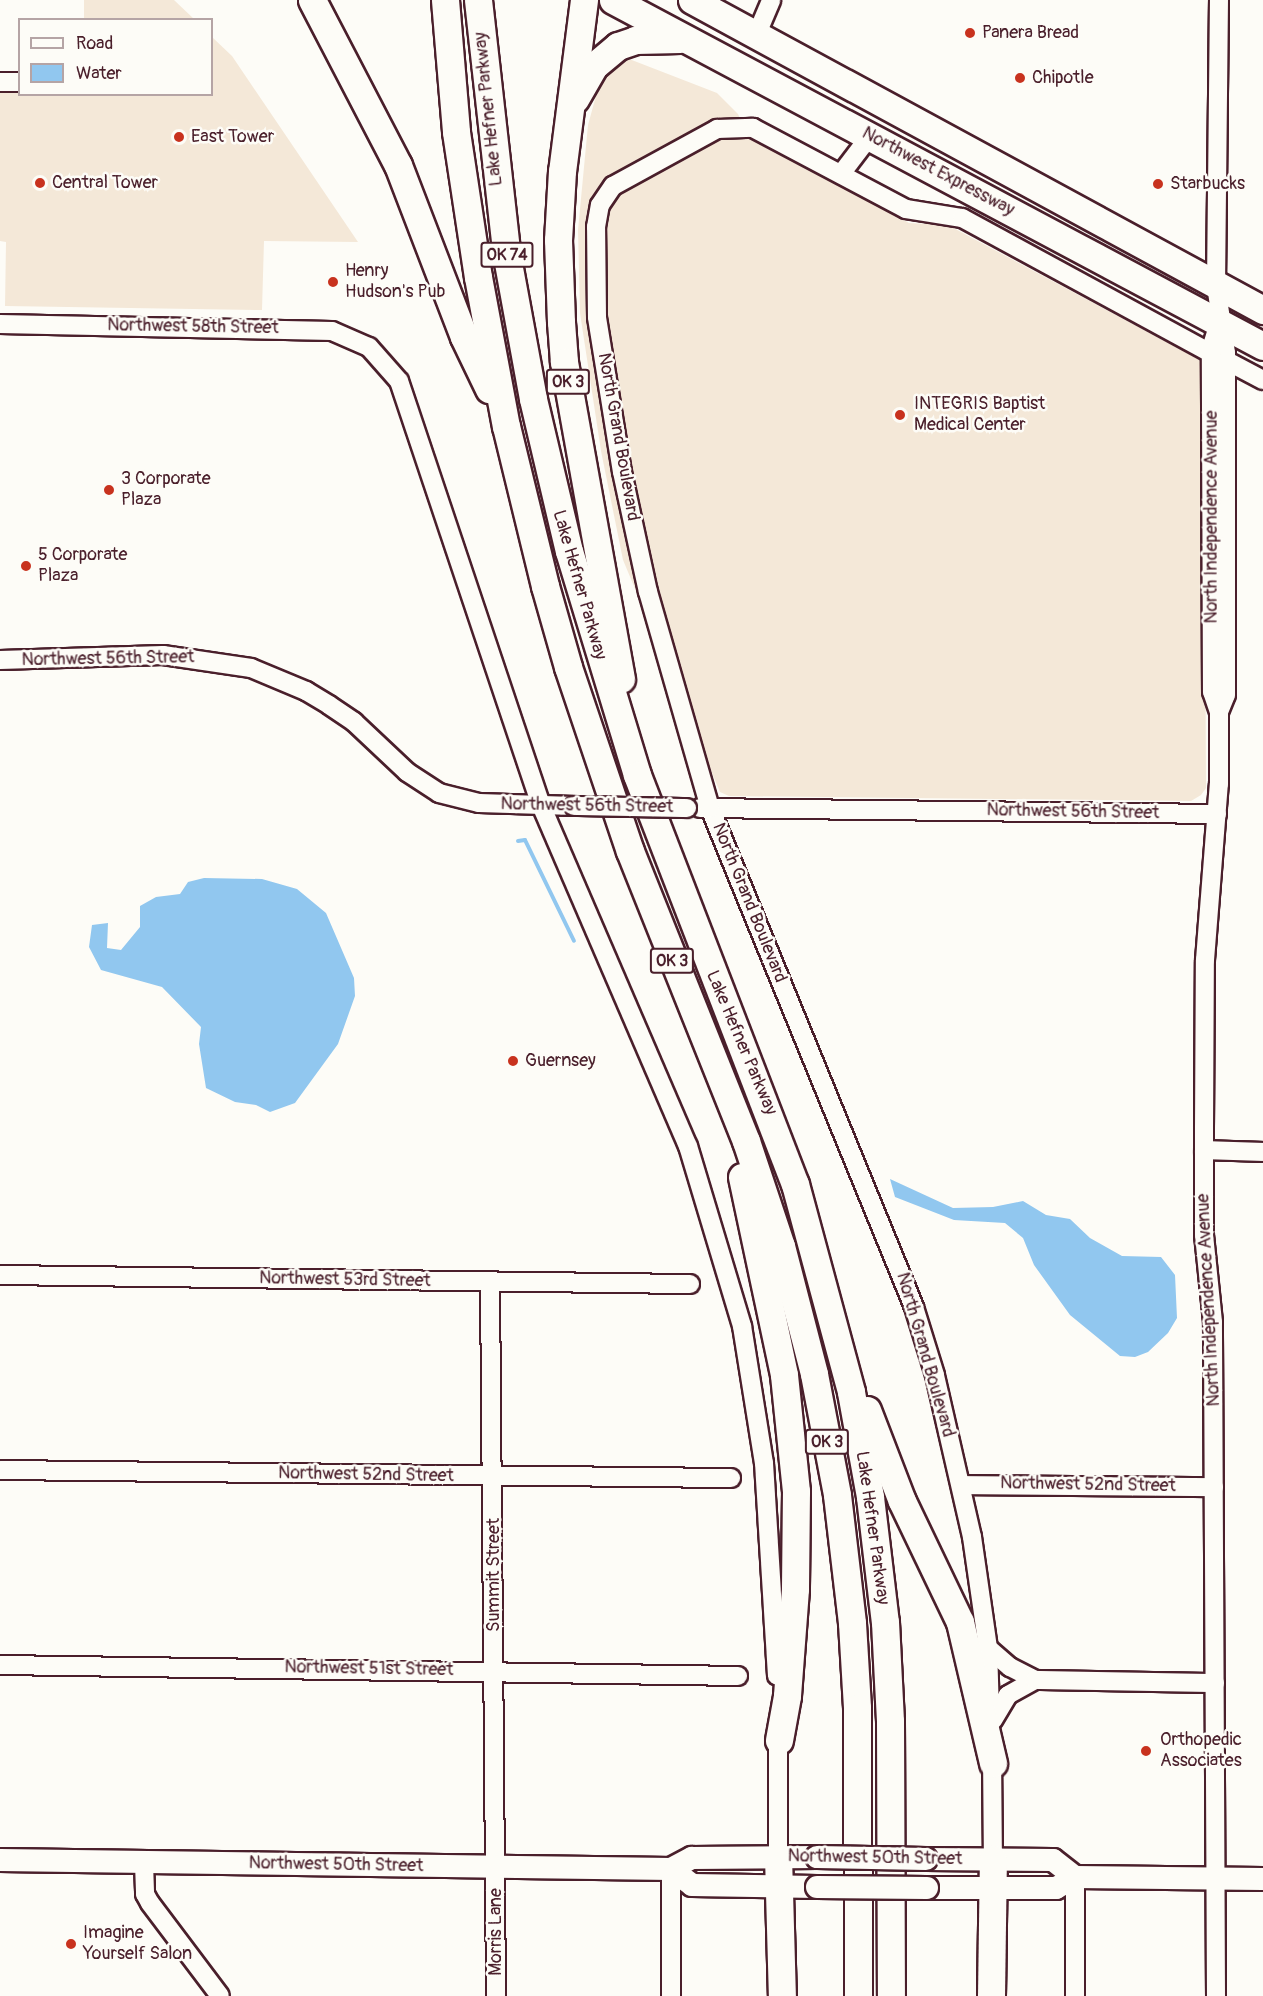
<!DOCTYPE html>
<style>
body{margin:0}
#map{position:relative;width:1263px;height:1996px;overflow:hidden;background:#fdfcf7;font-family:Pangolin,sans-serif}
div>[style]{position:absolute}
.built>*{inset:0;background:#f4e8d8}
.water>*{inset:0;background:#91c7ef}
.stream>*{height:4px;margin:-2px;padding:0 2px;transform-origin:2px;border-radius:2px;background:#91c7ef}
.roads{filter:drop-shadow(2px 0 #4a1f2b) drop-shadow(-2px 0 #4a1f2b) drop-shadow(0 2px #4a1f2b) drop-shadow(0 -2px #4a1f2b)}
.minor>*{height:18px;margin:-9px;padding:0 9px;transform-origin:9px;border-radius:9px;background:#fdfcf7}
.major>*{height:22px;margin:-11px;padding:0 11px;transform-origin:11px;border-radius:11px;background:#fdfcf7}
.highway>*{height:27px;margin:-13.5px;padding:0 13.5px;transform-origin:13.5px;border-radius:13.5px;background:#fdfcf7}
.bridges{filter:drop-shadow(2px 0 #4a1f2b) drop-shadow(-2px 0 #4a1f2b) drop-shadow(0 2px #4a1f2b) drop-shadow(0 -2px #4a1f2b)}
.minor-bridge>*{height:18px;margin:-9px;padding:0 9px;transform-origin:9px;border-radius:9px;background:#fdfcf7}
.major-bridge>*{height:22px;margin:-11px;padding:0 11px;transform-origin:11px;border-radius:11px;background:#fdfcf7}
.dots>*{width:16px;height:16px;translate:-50% -50%;box-sizing:border-box;border:3px solid #fdfcf7;border-radius:50%}
span{translate:-50% -50%;white-space:nowrap;text-align:center;line-height:1.15;-webkit-text-stroke:5px #fdfcf7;paint-order:stroke}
.shield-label span{padding:2px 4px;background:#fdfcf7;border:2px solid;border-radius:4px;-webkit-text-stroke-width:0}
.shield-label{font-size:16px;color:#4a1f2b;font-weight:700}
.poi-label{font-size:18px;color:#4a1f2b}
.left{translate:0 -50%;text-align:left}
.street-label{font-size:18px;color:#4a1f2b}
.legend{position:absolute;left:18px;top:18px;width:195px;height:78px;box-sizing:border-box;background:#fdfcf7;border:2px solid #b5a4a5;margin:0;padding:8px 10px;list-style:none;font-size:18px;color:#4a1f2b}
.legend li{display:flex;align-items:center;gap:12px;height:30px}
.legend b{width:30px;border:2px solid #b5a4a5}
</style>
<div id="map">
<div class="built">
<i style="clip-path:polygon(84px 0,174px 0,194px 19px,84px 19px)"></i>
<i style="clip-path:polygon(212px 37px,232px 56px,358px 242px,264px 241px,262px 310px,5px 306px,6px 242px,0 241px,0 89px,19px 89px,20px 94px,212px 94px)"></i>
<i style="clip-path:polygon(624px 57px,717px 93px,738px 114px,748px 137px,909px 223px,948px 225px,1198px 359px,1204px 366px,1206px 788px,1201px 795px,1191px 801px,729px 796px,720px 792px,623px 560px,601px 451px,580px 313px,578px 230px,588px 125px,599px 85px,611px 65px)"></i>
</div>
<div class="water">
<i style="clip-path:polygon(204px 878px,262px 879px,297px 889px,326px 913px,354px 978px,355px 996px,338px 1044px,295px 1103px,270px 1112px,256px 1105px,235px 1102px,206px 1088px,199px 1044px,201px 1027px,162px 987px,101px 970px,89px 947px,92px 925px,108px 923px,107px 948px,121px 950px,140px 927px,140px 906px,156px 897px,180px 894px,188px 882px)"></i>
<i style="clip-path:polygon(890px 1179px,953px 1208px,993px 1207px,1023px 1201px,1046px 1215px,1070px 1219px,1090px 1238px,1122px 1256px,1161px 1257px,1175px 1275px,1177px 1318px,1168px 1333px,1148px 1352px,1135px 1357px,1120px 1356px,1070px 1315px,1034px 1265px,1023px 1238px,1005px 1223px,954px 1220px,895px 1197px)"></i>
</div>
<div class="stream">
<i style="left:518px;top:841px;width:7px;rotate:-8deg"></i>
<i style="left:525px;top:840px;width:112px;rotate:64.1deg"></i>
</div>
<div class="roads">
<div class="minor">
<i style="left:756px;top:36px;width:39px;rotate:-67deg"></i>
<i style="left:0;top:82px;width:20px"></i>
<i style="left:841px;top:174px;width:48px;rotate:-52.7deg"></i>
<i style="left:0;top:324px;width:332px;rotate:1.2deg"></i>
<i style="left:332px;top:331px;width:40px;rotate:23.4deg"></i>
<i style="left:369px;top:347px;width:45px;rotate:48.6deg"></i>
<i style="left:399px;top:381px;width:447px;rotate:71.5deg"></i>
<i style="left:541px;top:805px;width:371px;rotate:66.7deg"></i>
<i style="left:688px;top:1146px;width:188px;rotate:73.3deg"></i>
<i style="left:742px;top:1326px;width:139px;rotate:80.9deg"></i>
<i style="left:764px;top:1463px;width:213px;rotate:86.5deg"></i>
<i style="left:1225px;top:360px;width:43px;rotate:27.8deg"></i>
<i style="left:0;top:660px;width:163px;rotate:-1.8deg"></i>
<i style="left:163px;top:655px;width:89px;rotate:8.4deg"></i>
<i style="left:251px;top:668px;width:60px;rotate:22.7deg"></i>
<i style="left:306px;top:691px;width:27px;rotate:31deg"></i>
<i style="left:329px;top:705px;width:30px;rotate:34deg"></i>
<i style="left:354px;top:722px;width:73px;rotate:43.3deg"></i>
<i style="left:407px;top:772px;width:38px;rotate:33deg"></i>
<i style="left:439px;top:793px;width:41px;rotate:14deg"></i>
<i style="left:479px;top:803px;width:95px;rotate:1.8deg"></i>
<i style="left:1219px;top:712px;width:18px;rotate:-68deg"></i>
<i style="left:1226px;top:695px;width:342px;rotate:-90deg"></i>
<i style="left:1226px;top:353px;width:69px;rotate:-98.4deg"></i>
<i style="left:1216px;top:285px;width:285px;rotate:-89.4deg"></i>
<i style="left:700px;top:808px;width:517px;rotate:0.66deg"></i>
<i style="left:1204px;top:1150px;width:59px;rotate:1.9deg"></i>
<i style="left:0;top:1275px;width:690px;rotate:0.75deg"></i>
<i style="left:490px;top:1282px;width:714px;rotate:89.52deg"></i>
<i style="left:0;top:1470px;width:731px;rotate:0.63deg"></i>
<i style="left:961px;top:1485px;width:253px;rotate:0.5deg"></i>
<i style="left:988px;top:1648px;width:29px;rotate:41deg"></i>
<i style="left:1010px;top:1667px;width:28px;rotate:27deg"></i>
<i style="left:0;top:1665px;width:738px;rotate:0.85deg"></i>
<i style="left:990px;top:1714px;width:66px;rotate:-91.7deg"></i>
<i style="left:988px;top:1648px;width:112px;rotate:-98.2deg"></i>
<i style="left:972px;top:1537px;width:166px;rotate:-102.9deg"></i>
<i style="left:935px;top:1375px;width:71px;rotate:-107.2deg"></i>
<i style="left:914px;top:1307px;width:539px;rotate:-112.24deg"></i>
<i style="left:710px;top:808px;width:225px;rotate:-106deg"></i>
<i style="left:648px;top:592px;width:123px;rotate:-102.2deg"></i>
<i style="left:622px;top:472px;width:157px;rotate:-99.2deg"></i>
<i style="left:597px;top:317px;width:90px;rotate:-90.6deg"></i>
<i style="left:596px;top:227px;width:22px;rotate:-80deg"></i>
<i style="left:600px;top:205px;width:23px;rotate:-56deg"></i>
<i style="left:613px;top:186px;width:119px;rotate:-28.7deg"></i>
<i style="left:717px;top:129px;width:36px;rotate:-2deg"></i>
<i style="left:753px;top:128px;width:173px;rotate:27.9deg"></i>
<i style="left:906px;top:209px;width:57px;rotate:9.1deg"></i>
<i style="left:962px;top:218px;width:283px;rotate:28.5deg"></i>
<i style="left:993px;top:1720px;width:29px;rotate:-59deg"></i>
<i style="left:1008px;top:1695px;width:31px;rotate:-29deg"></i>
<i style="left:1035px;top:1680px;width:180px;rotate:1deg"></i>
<i style="left:992px;top:1753px;width:106px;rotate:89.5deg"></i>
<i style="left:778px;top:1856px;width:125px;rotate:-90deg"></i>
<i style="left:144px;top:1863px;width:31px;rotate:88deg"></i>
<i style="left:145px;top:1894px;width:10px;rotate:61deg"></i>
<i style="left:150px;top:1903px;width:116px;rotate:53deg"></i>
<i style="left:1075px;top:1877px;width:119px;rotate:90deg"></i>
<i style="left:671px;top:1996px;width:127px;rotate:-90deg"></i>
<i style="left:1216px;top:1996px;width:674px;rotate:-90.26deg"></i>
<i style="left:1213px;top:1322px;width:87px;rotate:-95.9deg"></i>
<i style="left:1204px;top:1235px;width:106px;rotate:-90deg"></i>
<i style="left:1204px;top:1129px;width:169px;rotate:-89.7deg"></i>
<i style="left:1205px;top:960px;width:177px;rotate:-85.5deg"></i>
<i style="left:1219px;top:784px;width:72px;rotate:-90deg"></i>
<i style="left:1219px;top:712px;width:21px;rotate:-109deg"></i>
<i style="left:1212px;top:692px;width:343px;rotate:-90.2deg"></i>
<i style="left:1211px;top:349px;width:28px;rotate:-73deg"></i>
</div>
<div class="major">
<i style="left:926px;top:1859px;width:127px;rotate:0.5deg"></i>
<i style="left:1053px;top:1860px;width:28px;rotate:38deg"></i>
<i style="left:0;top:1860px;width:671px;rotate:0.77deg"></i>
<i style="left:671px;top:1869px;width:24px;rotate:-28deg"></i>
<i style="left:692px;top:1858px;width:125px;rotate:-0.5deg"></i>
<i style="left:671px;top:1869px;width:26px;rotate:37deg"></i>
<i style="left:692px;top:1885px;width:125px;rotate:0.9deg"></i>
<i style="left:927px;top:1888px;width:129px"></i>
<i style="left:1056px;top:1888px;width:22px;rotate:-30deg"></i>
<i style="left:1075px;top:1877px;width:188px;rotate:0.6deg"></i>
</div>
<div class="highway">
<i style="left:312px;top:0;width:186px;rotate:62.5deg"></i>
<i style="left:398px;top:165px;width:184px;rotate:69deg"></i>
<i style="left:464px;top:337px;width:58px;rotate:64.3deg"></i>
<i style="left:445px;top:0;width:132px;rotate:85.2deg"></i>
<i style="left:456px;top:132px;width:147px;rotate:81.4deg"></i>
<i style="left:478px;top:277px;width:152px;rotate:79.4deg"></i>
<i style="left:506px;top:426px;width:165px;rotate:76.3deg"></i>
<i style="left:545px;top:586px;width:84px;rotate:74.1deg"></i>
<i style="left:568px;top:667px;width:194px;rotate:71.4deg"></i>
<i style="left:630px;top:851px;width:312px;rotate:68.2deg"></i>
<i style="left:746px;top:1141px;width:111px;rotate:71.6deg"></i>
<i style="left:781px;top:1246px;width:132px;rotate:75.5deg"></i>
<i style="left:814px;top:1374px;width:123px;rotate:79.2deg"></i>
<i style="left:837px;top:1495px;width:129px;rotate:83.3deg"></i>
<i style="left:852px;top:1623px;width:85px;rotate:86.6deg"></i>
<i style="left:857px;top:1708px;width:288px;rotate:89.8deg"></i>
<i style="left:478px;top:0;width:259px;rotate:83.6deg"></i>
<i style="left:507px;top:257px;width:144px;rotate:79.6deg"></i>
<i style="left:533px;top:399px;width:156px;rotate:76.7deg"></i>
<i style="left:569px;top:551px;width:234px;rotate:73.1deg"></i>
<i style="left:637px;top:775px;width:438px;rotate:68.9deg"></i>
<i style="left:795px;top:1184px;width:215px;rotate:74.9deg"></i>
<i style="left:851px;top:1392px;width:107px;rotate:79.7deg"></i>
<i style="left:870px;top:1497px;width:126px;rotate:83.2deg"></i>
<i style="left:885px;top:1622px;width:99px;rotate:87.1deg"></i>
<i style="left:890px;top:1721px;width:275px;rotate:89.8deg"></i>
<i style="left:584px;top:0;width:172px;rotate:97.3deg"></i>
<i style="left:562px;top:171px;width:69px;rotate:93.3deg"></i>
<i style="left:558px;top:240px;width:82px;rotate:87.9deg"></i>
<i style="left:561px;top:322px;width:40px;rotate:85.7deg"></i>
<i style="left:564px;top:362px;width:322px;rotate:79.8deg"></i>
<i style="left:613px;top:0;width:736px;rotate:28.03deg"></i>
<i style="left:692px;top:0;width:650px;rotate:28.5deg"></i>
<i style="left:575px;top:99px;width:38px;rotate:-60deg"></i>
<i style="left:594px;top:66px;width:31px;rotate:-40deg"></i>
<i style="left:618px;top:46px;width:18px;rotate:-19deg"></i>
<i style="left:635px;top:40px;width:45px;rotate:-1.3deg"></i>
<i style="left:742px;top:1177px;width:202px;rotate:78deg"></i>
<i style="left:784px;top:1375px;width:117px;rotate:84.1deg"></i>
<i style="left:796px;top:1491px;width:98px;rotate:90.6deg"></i>
<i style="left:795px;top:1589px;width:107px;rotate:94.3deg"></i>
<i style="left:787px;top:1696px;width:45px;rotate:100.3deg"></i>
<i style="left:867px;top:1410px;width:97px;rotate:69deg"></i>
<i style="left:902px;top:1501px;width:134px;rotate:64.4deg"></i>
<i style="left:960px;top:1622px;width:145px;rotate:76.8deg"></i>
<i style="left:778px;top:1856px;width:140px;rotate:88.4deg"></i>
<i style="left:991px;top:1996px;width:137px;rotate:-89.2deg"></i>
</div>
</div>
<div class="bridges">
<div class="minor-bridge">
<i style="left:574px;top:806px;width:113px;rotate:1deg"></i>
</div>
<div class="major-bridge">
<i style="left:817px;top:1857px;width:109px;rotate:1.1deg"></i>
<i style="left:817px;top:1887px;width:110px;rotate:0.5deg"></i>
</div>
</div>
<div class="dots">
<i style="left:970px;top:33px;background:#c8321e"></i>
<i style="left:1020px;top:78px;background:#c8321e"></i>
<i style="left:179px;top:137px;background:#c8321e"></i>
<i style="left:40px;top:183px;background:#c8321e"></i>
<i style="left:1158px;top:184px;background:#c8321e"></i>
<i style="left:333px;top:282px;background:#c8321e"></i>
<i style="left:900px;top:415px;background:#c8321e"></i>
<i style="left:109px;top:490px;background:#c8321e"></i>
<i style="left:26px;top:566px;background:#c8321e"></i>
<i style="left:513px;top:1061px;background:#c8321e"></i>
<i style="left:1146px;top:1751px;background:#c8321e"></i>
<i style="left:71px;top:1944px;background:#c8321e"></i>
</div>
<div class="shield-label">
<span style="left:507px;top:255px">OK 74</span>
<span style="left:568px;top:382px">OK 3</span>
<span style="left:672px;top:961px">OK 3</span>
<span style="left:827px;top:1442px">OK 3</span>
</div>
<div class="poi-label">
<span class="left" style="left:982px;top:33px">Panera Bread</span>
<span class="left" style="left:1032px;top:78px">Chipotle</span>
<span class="left" style="left:191px;top:137px">East Tower</span>
<span class="left" style="left:52px;top:183px">Central Tower</span>
<span class="left" style="left:1170px;top:184px">Starbucks</span>
<span class="left" style="left:345px;top:282px">Henry<br>Hudson's Pub</span>
<span class="left" style="left:914px;top:415px">INTEGRIS Baptist<br>Medical Center</span>
<span class="left" style="left:121px;top:490px">3 Corporate<br>Plaza</span>
<span class="left" style="left:38px;top:566px">5 Corporate<br>Plaza</span>
<span class="left" style="left:525px;top:1061px">Guernsey</span>
<span class="left" style="left:1160px;top:1751px">Orthopedic<br>Associates</span>
<span class="left" style="left:83px;top:1944px">Imagine<br>Yourself Salon</span>
</div>
<div class="street-label">
<span style="left:489px;top:109px;rotate:-96deg">Lake Hefner Parkway</span>
<span style="left:938px;top:172px;rotate:28deg">Northwest Expressway</span>
<span style="left:193px;top:327px;rotate:1deg">Northwest 58th Street</span>
<span style="left:618px;top:437px;rotate:80deg">North Grand Boulevard</span>
<span style="left:1212px;top:517px;rotate:-90deg">North Independence Avenue</span>
<span style="left:579px;top:585px;rotate:74deg">Lake Hefner Parkway</span>
<span style="left:108px;top:659px;rotate:-1deg">Northwest 56th Street</span>
<span style="left:587px;top:806px;rotate:1deg">Northwest 56th Street</span>
<span style="left:1073px;top:812px;rotate:1deg">Northwest 56th Street</span>
<span style="left:749px;top:903px;rotate:68deg">North Grand Boulevard</span>
<span style="left:741px;top:1043px;rotate:67deg">Lake Hefner Parkway</span>
<span style="left:345px;top:1280px;rotate:1deg">Northwest 53rd Street</span>
<span style="left:1209px;top:1300px;rotate:-93deg">North Independence Avenue</span>
<span style="left:925px;top:1355px;rotate:74deg">North Grand Boulevard</span>
<span style="left:366px;top:1475px;rotate:1deg">Northwest 52nd Street</span>
<span style="left:1088px;top:1485px;rotate:1deg">Northwest 52nd Street</span>
<span style="left:872px;top:1528px;rotate:82deg">Lake Hefner Parkway</span>
<span style="left:494px;top:1575px;rotate:-90deg">Summit Street</span>
<span style="left:369px;top:1669px;rotate:1deg">Northwest 51st Street</span>
<span style="left:875px;top:1858px;rotate:1deg">Northwest 50th Street</span>
<span style="left:336px;top:1865px;rotate:1deg">Northwest 50th Street</span>
<span style="left:496px;top:1932px;rotate:-90deg">Morris Lane</span>
</div>
<ul class="legend">
<li><b style="height:8px;background:#fdfcf7"></b>Road</li>
<li><b style="height:16px;background:#91c7ef"></b>Water</li>
</ul>
</div>
